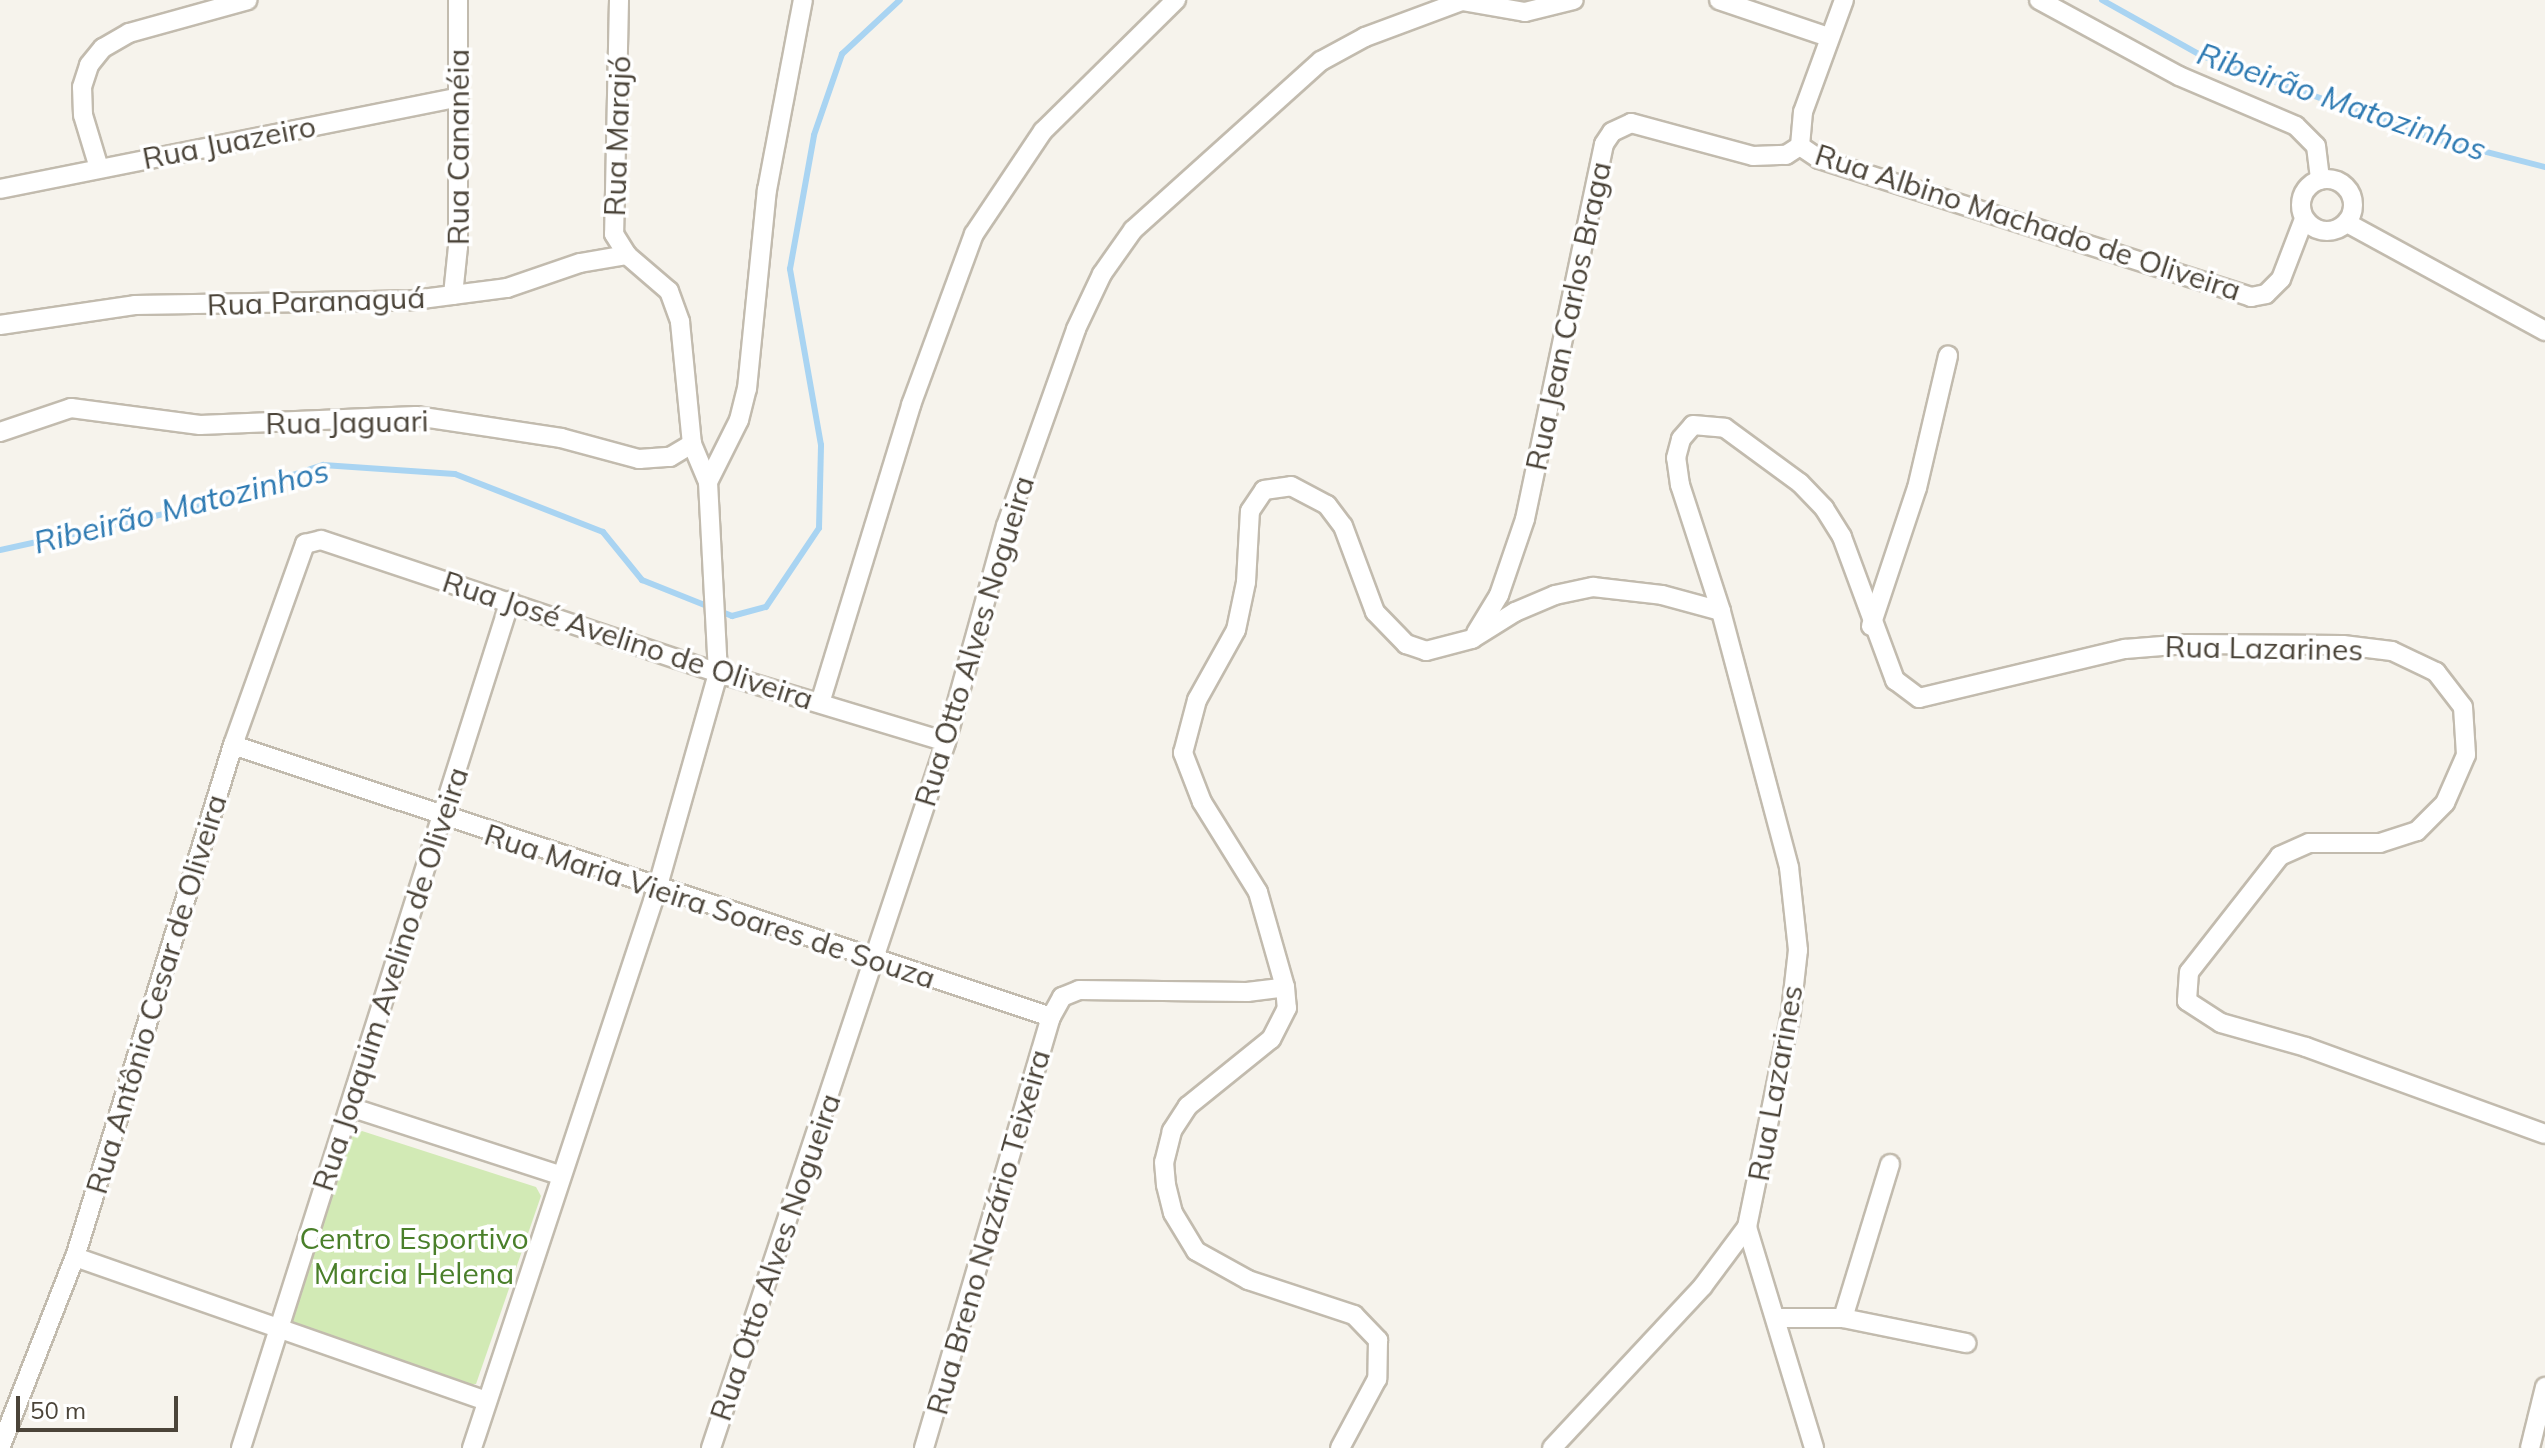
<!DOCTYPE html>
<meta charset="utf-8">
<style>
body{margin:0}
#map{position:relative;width:2545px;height:1448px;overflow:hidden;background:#f6f3ec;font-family:Mulish,sans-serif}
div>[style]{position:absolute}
.green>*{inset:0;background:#d2eab5}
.stream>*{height:6px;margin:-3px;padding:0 3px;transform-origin:3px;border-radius:3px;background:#a9d4f2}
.roads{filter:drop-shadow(2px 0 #c2bbae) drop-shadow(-2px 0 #c2bbae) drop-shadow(0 2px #c2bbae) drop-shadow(0 -2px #c2bbae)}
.street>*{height:18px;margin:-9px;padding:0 9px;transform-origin:9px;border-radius:9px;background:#fff}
.street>.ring{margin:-9px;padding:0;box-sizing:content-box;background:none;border:18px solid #fff;border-radius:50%}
span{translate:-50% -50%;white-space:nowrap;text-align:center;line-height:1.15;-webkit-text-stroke:7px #fff;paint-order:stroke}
.street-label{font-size:30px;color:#4b4439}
.park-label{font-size:30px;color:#4a7f2a}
.water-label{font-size:32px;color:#2e7ab2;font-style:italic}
.scale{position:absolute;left:16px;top:1396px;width:162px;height:36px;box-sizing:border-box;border:4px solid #4b4439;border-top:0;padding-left:10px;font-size:24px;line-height:28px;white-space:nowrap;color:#4b4439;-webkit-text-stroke:6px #fff;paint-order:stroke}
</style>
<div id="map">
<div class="green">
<i style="clip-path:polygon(362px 1131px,536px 1187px,541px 1196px,476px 1384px,464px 1385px,299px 1331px,289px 1317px,345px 1140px)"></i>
</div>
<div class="stream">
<i style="left:2102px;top:0;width:115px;rotate:29.2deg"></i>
<i style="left:2202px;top:56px;width:244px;rotate:19.6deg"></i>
<i style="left:2432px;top:138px;width:117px;rotate:14.4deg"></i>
<i style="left:0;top:550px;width:201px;rotate:-12.4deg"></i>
<i style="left:196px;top:507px;width:134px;rotate:-18.3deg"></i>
<i style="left:323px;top:465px;width:132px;rotate:3.9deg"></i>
<i style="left:455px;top:474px;width:159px;rotate:21.4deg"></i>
<i style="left:603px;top:532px;width:62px;rotate:50.9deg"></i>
<i style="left:642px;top:580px;width:97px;rotate:21.8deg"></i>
<i style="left:732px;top:616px;width:35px;rotate:-15deg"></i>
<i style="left:766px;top:607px;width:95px;rotate:-56.1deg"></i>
<i style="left:819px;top:528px;width:83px;rotate:-88.6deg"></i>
<i style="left:821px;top:445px;width:179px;rotate:-100deg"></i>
<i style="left:790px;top:269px;width:136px;rotate:-79.8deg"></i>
<i style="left:814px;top:135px;width:86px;rotate:-70.9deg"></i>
<i style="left:842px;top:54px;width:79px;rotate:-43deg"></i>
</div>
<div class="roads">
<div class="street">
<i style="left:619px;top:0;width:234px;rotate:91.2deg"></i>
<i style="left:614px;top:234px;width:25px;rotate:58deg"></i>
<i style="left:627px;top:255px;width:55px;rotate:40.6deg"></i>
<i style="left:669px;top:291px;width:33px;rotate:70deg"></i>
<i style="left:680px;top:322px;width:123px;rotate:84.4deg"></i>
<i style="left:692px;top:444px;width:41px;rotate:67.2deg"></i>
<i style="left:1719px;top:0;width:115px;rotate:18.7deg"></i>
<i style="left:2039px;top:0;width:159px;rotate:28.5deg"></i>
<i style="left:2179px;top:76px;width:127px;rotate:23.1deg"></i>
<i style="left:2296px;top:126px;width:28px;rotate:45deg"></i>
<i style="left:2316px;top:146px;width:34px;rotate:83deg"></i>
<i style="left:1462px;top:1px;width:64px;rotate:9.9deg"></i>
<i style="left:1525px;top:12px;width:50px;rotate:-13.8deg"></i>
<i style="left:1800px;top:146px;width:23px;rotate:34deg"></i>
<i style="left:1819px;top:159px;width:454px;rotate:17.7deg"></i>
<i style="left:2251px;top:297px;width:15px;rotate:-11deg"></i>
<i style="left:2266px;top:294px;width:21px;rotate:-45deg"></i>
<i style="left:2281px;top:279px;width:64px;rotate:-69deg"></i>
<i style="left:1800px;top:146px;width:34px;rotate:-85deg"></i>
<i style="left:1803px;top:112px;width:119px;rotate:-69.9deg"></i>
<i style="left:99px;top:168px;width:55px;rotate:-106.8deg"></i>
<i style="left:83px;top:115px;width:28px;rotate:-92deg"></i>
<i style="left:82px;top:87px;width:23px;rotate:-72deg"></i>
<i style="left:89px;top:65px;width:22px;rotate:-51deg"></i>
<i style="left:103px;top:48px;width:30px;rotate:-30deg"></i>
<i style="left:129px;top:33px;width:123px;rotate:-15.5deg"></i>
<i class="ring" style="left:2301px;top:179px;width:34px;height:34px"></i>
<i style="left:0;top:189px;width:468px;rotate:-11.3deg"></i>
<i style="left:2347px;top:223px;width:226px;rotate:28.6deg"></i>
<i style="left:453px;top:295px;width:48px;rotate:-84.1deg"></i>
<i style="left:458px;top:247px;width:247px;rotate:-90deg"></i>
<i style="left:0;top:325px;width:136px;rotate:-8.4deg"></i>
<i style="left:135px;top:305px;width:279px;rotate:-1deg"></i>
<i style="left:414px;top:300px;width:94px;rotate:-7.4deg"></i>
<i style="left:507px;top:288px;width:77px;rotate:-18.9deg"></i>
<i style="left:580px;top:263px;width:48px;rotate:-9.7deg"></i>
<i style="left:0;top:432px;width:75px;rotate:-18.7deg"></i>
<i style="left:71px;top:408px;width:130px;rotate:7.5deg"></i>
<i style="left:200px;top:425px;width:216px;rotate:-2.4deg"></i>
<i style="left:416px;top:416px;width:147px;rotate:8.6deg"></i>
<i style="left:561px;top:438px;width:81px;rotate:15.1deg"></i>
<i style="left:639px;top:459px;width:31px;rotate:-4deg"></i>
<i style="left:670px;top:457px;width:26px;rotate:-31deg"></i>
<i style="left:1871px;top:626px;width:145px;rotate:-71.6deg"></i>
<i style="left:1917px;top:488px;width:136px;rotate:-76.8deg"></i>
<i style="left:1476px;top:633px;width:44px;rotate:-58.8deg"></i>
<i style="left:1499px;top:595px;width:80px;rotate:-71.1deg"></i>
<i style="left:1525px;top:519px;width:383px;rotate:-78.1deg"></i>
<i style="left:1604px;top:144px;width:14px;rotate:-56deg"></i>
<i style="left:1612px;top:132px;width:21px;rotate:-25deg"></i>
<i style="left:1631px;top:123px;width:126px;rotate:15.1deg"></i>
<i style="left:1753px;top:156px;width:33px;rotate:-2deg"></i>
<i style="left:1786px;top:155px;width:17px;rotate:-33deg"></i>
<i style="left:820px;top:703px;width:312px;rotate:-73deg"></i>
<i style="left:911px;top:405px;width:182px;rotate:-69.8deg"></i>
<i style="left:974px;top:234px;width:124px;rotate:-56.2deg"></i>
<i style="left:1043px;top:131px;width:187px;rotate:-44.6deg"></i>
<i style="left:233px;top:745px;width:862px;rotate:18.39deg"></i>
<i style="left:1285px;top:987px;width:21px;rotate:85deg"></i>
<i style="left:1287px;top:1008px;width:35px;rotate:117deg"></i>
<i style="left:1271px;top:1039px;width:107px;rotate:141.1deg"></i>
<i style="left:1188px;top:1106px;width:30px;rotate:123deg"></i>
<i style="left:1172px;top:1131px;width:32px;rotate:104deg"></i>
<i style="left:1164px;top:1162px;width:23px;rotate:85deg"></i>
<i style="left:1166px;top:1185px;width:29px;rotate:76deg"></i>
<i style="left:1173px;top:1213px;width:44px;rotate:58.8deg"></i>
<i style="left:1196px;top:1251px;width:60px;rotate:29.1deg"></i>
<i style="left:1248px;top:1280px;width:112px;rotate:18.3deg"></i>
<i style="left:1354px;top:1315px;width:35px;rotate:46deg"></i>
<i style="left:1378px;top:1340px;width:39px;rotate:91deg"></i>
<i style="left:1377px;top:1379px;width:78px;rotate:118.2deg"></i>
<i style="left:350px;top:1107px;width:220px;rotate:18deg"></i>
<i style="left:1747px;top:1227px;width:231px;rotate:73.1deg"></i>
<i style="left:75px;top:1257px;width:436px;rotate:19.3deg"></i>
<i style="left:1777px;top:1318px;width:66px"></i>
<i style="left:1843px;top:1318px;width:126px;rotate:11.5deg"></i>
<i style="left:1843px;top:1318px;width:161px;rotate:-73deg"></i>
<i style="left:0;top:1448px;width:205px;rotate:-68.6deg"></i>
<i style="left:75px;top:1257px;width:536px;rotate:-72.85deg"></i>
<i style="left:233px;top:745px;width:214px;rotate:-70.3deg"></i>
<i style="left:305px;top:544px;width:16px;rotate:-14deg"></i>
<i style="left:321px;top:540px;width:419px;rotate:18.5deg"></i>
<i style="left:718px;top:673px;width:238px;rotate:16.8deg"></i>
<i style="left:241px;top:1448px;width:889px;rotate:-72.38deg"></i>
<i style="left:472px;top:1448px;width:589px;rotate:-71.69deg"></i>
<i style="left:657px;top:889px;width:224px;rotate:-74.2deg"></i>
<i style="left:718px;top:673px;width:191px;rotate:-93deg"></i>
<i style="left:708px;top:482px;width:69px;rotate:-63.4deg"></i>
<i style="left:739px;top:420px;width:32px;rotate:-76deg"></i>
<i style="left:747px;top:389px;width:200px;rotate:-84.3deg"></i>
<i style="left:767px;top:190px;width:193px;rotate:-79.3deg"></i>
<i style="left:711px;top:1448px;width:744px;rotate:-71.59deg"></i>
<i style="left:946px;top:742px;width:224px;rotate:-74.5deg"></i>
<i style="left:1006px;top:526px;width:209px;rotate:-70.4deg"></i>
<i style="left:1076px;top:329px;width:61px;rotate:-64.7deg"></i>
<i style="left:1102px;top:274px;width:54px;rotate:-54.8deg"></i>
<i style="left:1133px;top:230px;width:253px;rotate:-42deg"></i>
<i style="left:1321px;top:61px;width:50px;rotate:-28.6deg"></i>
<i style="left:1365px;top:37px;width:103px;rotate:-20.4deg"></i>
<i style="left:924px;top:1448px;width:449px;rotate:-73.6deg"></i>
<i style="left:1051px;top:1017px;width:23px;rotate:-61deg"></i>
<i style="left:1062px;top:997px;width:18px;rotate:-22deg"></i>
<i style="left:1079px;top:990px;width:168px;rotate:0.7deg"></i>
<i style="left:1247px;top:992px;width:38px;rotate:-7deg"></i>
<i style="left:1285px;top:987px;width:99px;rotate:-105.9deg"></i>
<i style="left:1258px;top:892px;width:106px;rotate:-121.9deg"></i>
<i style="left:1202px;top:802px;width:53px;rotate:-111.2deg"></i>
<i style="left:1183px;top:753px;width:55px;rotate:-75.2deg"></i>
<i style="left:1197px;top:700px;width:80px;rotate:-60.9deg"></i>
<i style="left:1236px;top:630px;width:49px;rotate:-78.2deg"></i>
<i style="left:1246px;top:582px;width:71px;rotate:-86.8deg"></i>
<i style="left:1250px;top:511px;width:25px;rotate:-56deg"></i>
<i style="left:1264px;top:490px;width:27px;rotate:-8deg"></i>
<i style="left:1291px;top:486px;width:41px;rotate:27.8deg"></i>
<i style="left:1327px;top:505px;width:26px;rotate:53deg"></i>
<i style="left:1343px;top:526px;width:92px;rotate:69.6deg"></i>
<i style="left:1375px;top:612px;width:45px;rotate:45.9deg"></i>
<i style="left:1406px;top:644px;width:21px;rotate:19deg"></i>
<i style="left:1426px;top:651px;width:48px;rotate:-14.6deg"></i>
<i style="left:1472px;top:639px;width:51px;rotate:-32.1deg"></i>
<i style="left:1515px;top:612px;width:43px;rotate:-23deg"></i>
<i style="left:1555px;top:595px;width:39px;rotate:-12deg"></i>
<i style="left:1593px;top:587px;width:69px;rotate:6.6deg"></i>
<i style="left:1662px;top:595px;width:61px;rotate:15.2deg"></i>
<i style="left:1552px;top:1448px;width:221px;rotate:-47deg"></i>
<i style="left:1703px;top:1286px;width:74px;rotate:-53.3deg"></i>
<i style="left:1747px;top:1227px;width:219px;rotate:-78.4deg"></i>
<i style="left:1791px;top:1012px;width:62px;rotate:-83.6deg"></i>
<i style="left:1798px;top:950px;width:83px;rotate:-96.2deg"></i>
<i style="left:1789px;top:867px;width:265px;rotate:-104.9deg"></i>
<i style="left:1721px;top:611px;width:133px;rotate:-108deg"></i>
<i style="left:1680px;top:485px;width:27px;rotate:-98deg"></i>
<i style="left:1676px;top:458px;width:20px;rotate:-75deg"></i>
<i style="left:1681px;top:439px;width:18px;rotate:-49deg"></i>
<i style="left:1693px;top:425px;width:32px;rotate:5deg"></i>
<i style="left:1725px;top:428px;width:93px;rotate:36.3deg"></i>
<i style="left:1800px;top:483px;width:35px;rotate:46deg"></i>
<i style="left:1824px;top:508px;width:34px;rotate:58deg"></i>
<i style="left:1842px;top:537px;width:153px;rotate:69.7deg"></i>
<i style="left:1895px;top:680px;width:30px;rotate:37deg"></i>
<i style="left:1919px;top:698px;width:212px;rotate:-13.4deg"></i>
<i style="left:2125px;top:649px;width:62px;rotate:-4.6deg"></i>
<i style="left:2187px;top:644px;width:156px;rotate:0.4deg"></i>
<i style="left:2343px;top:645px;width:49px;rotate:7deg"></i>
<i style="left:2392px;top:651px;width:49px;rotate:25.5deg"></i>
<i style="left:2436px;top:672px;width:44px;rotate:52.4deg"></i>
<i style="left:2463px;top:707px;width:48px;rotate:86.4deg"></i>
<i style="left:2466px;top:755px;width:52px;rotate:113.6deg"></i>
<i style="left:2445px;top:803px;width:40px;rotate:135deg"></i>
<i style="left:2417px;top:831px;width:39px;rotate:162deg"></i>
<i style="left:2380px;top:843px;width:71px;rotate:180deg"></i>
<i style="left:2309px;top:843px;width:32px;rotate:156deg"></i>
<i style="left:2280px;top:856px;width:147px;rotate:128.1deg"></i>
<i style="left:2189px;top:972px;width:29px;rotate:94deg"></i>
<i style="left:2187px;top:1001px;width:40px;rotate:32.9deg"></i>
<i style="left:2221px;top:1023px;width:88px;rotate:15.8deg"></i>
<i style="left:2306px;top:1047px;width:254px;rotate:20deg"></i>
<i style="left:2530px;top:1448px;width:63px;rotate:-76.2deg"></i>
</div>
</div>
<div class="street-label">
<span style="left:617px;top:136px;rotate:-88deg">Rua Marajó</span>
<span style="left:229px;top:142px;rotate:-11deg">Rua Juazeiro</span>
<span style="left:458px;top:147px;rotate:-90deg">Rua Cananéia</span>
<span style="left:2028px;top:222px;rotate:18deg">Rua Albino Machado de Oliveira</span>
<span style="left:316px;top:301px;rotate:-2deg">Rua Paranaguá</span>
<span style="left:1568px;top:316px;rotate:-78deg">Rua Jean Carlos Braga</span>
<span style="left:347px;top:422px;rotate:-1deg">Rua Jaguari</span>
<span style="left:628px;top:640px;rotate:18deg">Rua José Avelino de Oliveira</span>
<span style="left:974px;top:641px;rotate:-73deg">Rua Otto Alves Nogueira</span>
<span style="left:2264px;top:648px;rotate:1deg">Rua Lazarines</span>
<span style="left:710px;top:906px;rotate:18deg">Rua Maria Vieira Soares de Souza</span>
<span style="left:390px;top:979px;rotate:-72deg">Rua Joaquim Avelino de Oliveira</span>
<span style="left:156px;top:994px;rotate:-73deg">Rua Antônio Cesar de Oliveira</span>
<span style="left:1775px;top:1083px;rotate:-80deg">Rua Lazarines</span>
<span style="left:988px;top:1232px;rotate:-74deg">Rua Breno Nazário Teixeira</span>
<span style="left:775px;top:1257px;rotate:-71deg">Rua Otto Alves Nogueira</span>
</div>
<div class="park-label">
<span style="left:414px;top:1255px">Centro Esportivo<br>Marcia Helena</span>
</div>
<div class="water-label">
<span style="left:2342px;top:101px;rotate:19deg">Ribeirão Matozinhos</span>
<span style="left:181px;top:506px;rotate:-14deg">Ribeirão Matozinhos</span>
</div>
<div class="scale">50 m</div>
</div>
